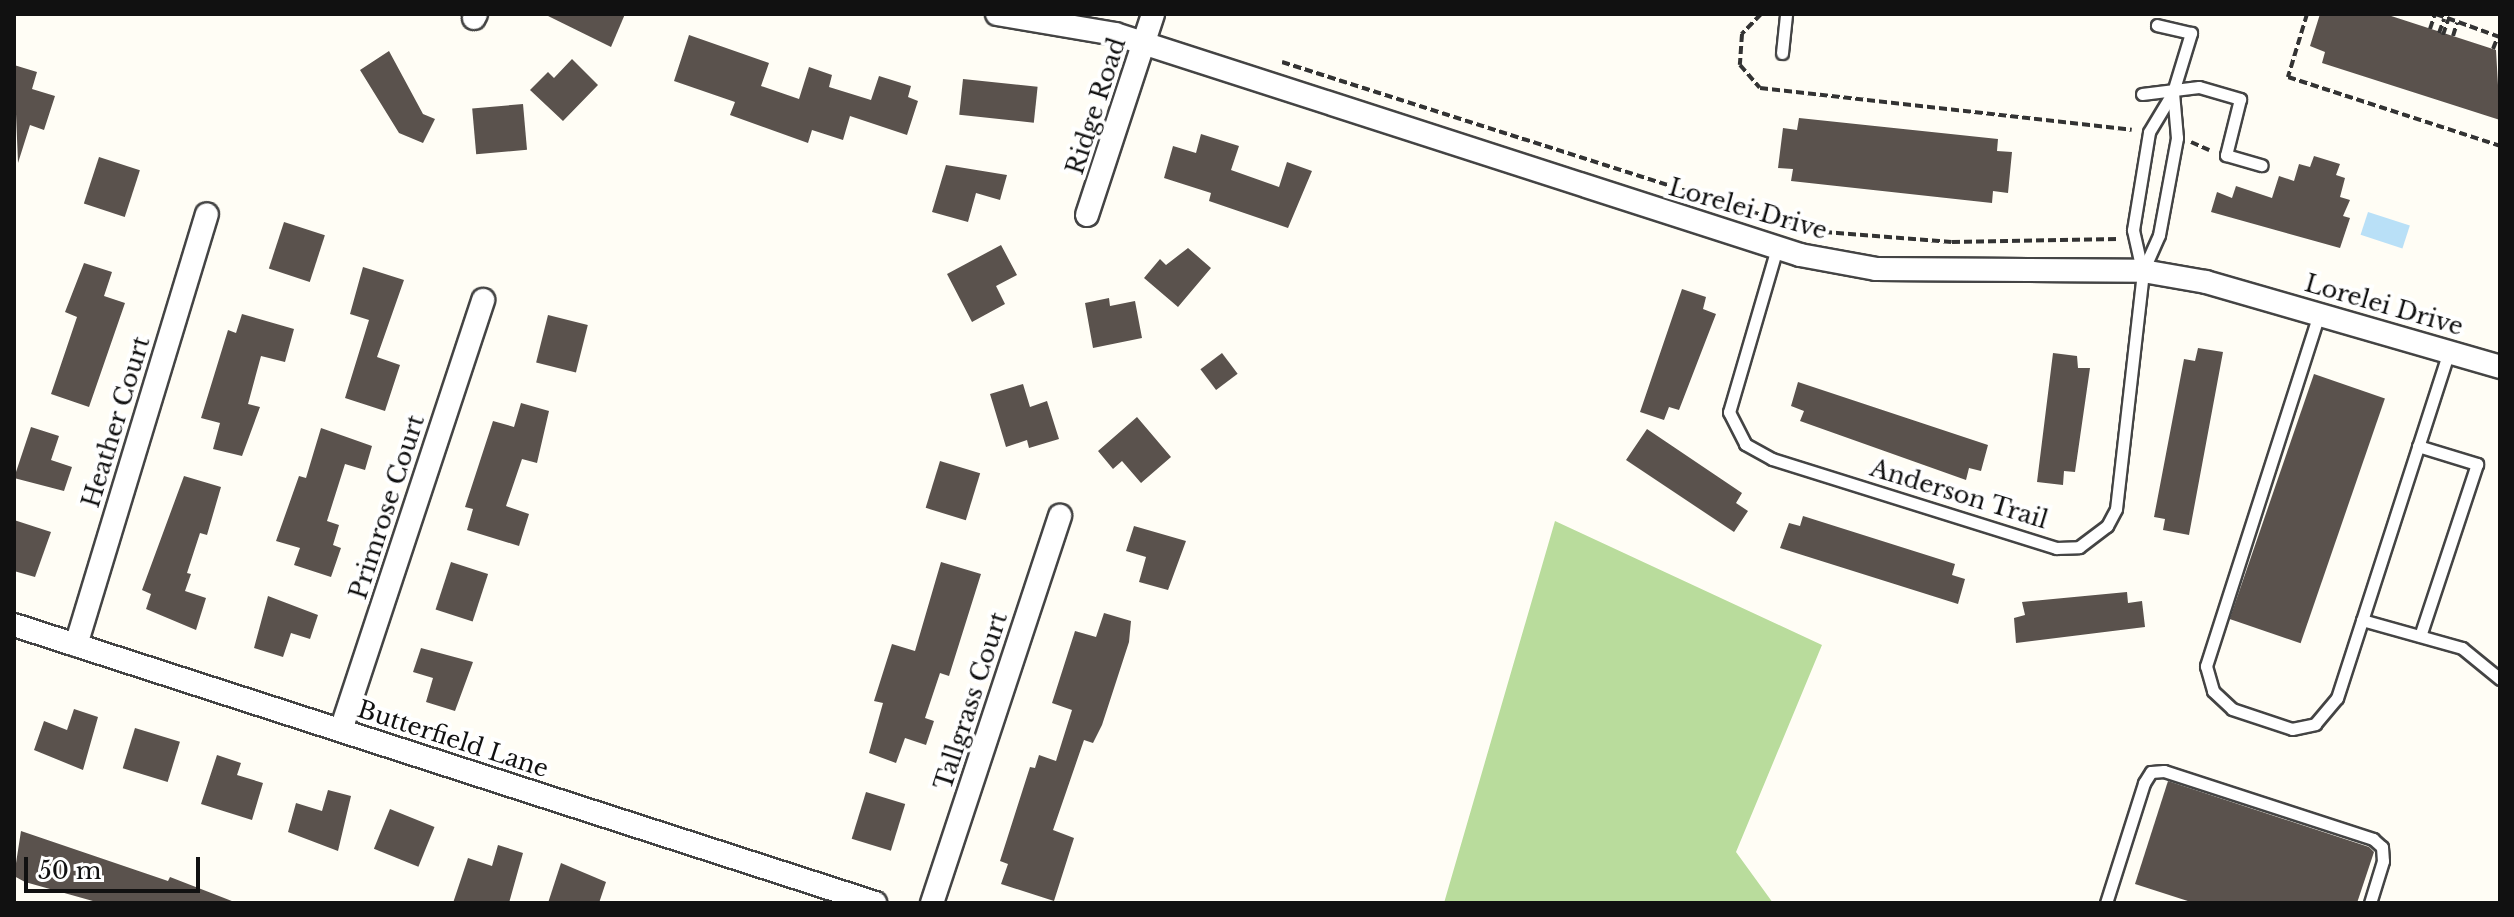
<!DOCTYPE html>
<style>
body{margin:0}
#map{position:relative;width:2514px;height:917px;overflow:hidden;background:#fffdf5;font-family:"Libre Baskerville",serif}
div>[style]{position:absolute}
.forest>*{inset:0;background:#b9dc9c}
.water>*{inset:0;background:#b9e0f7;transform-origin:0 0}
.building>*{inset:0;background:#5a524d;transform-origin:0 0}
.path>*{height:4px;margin-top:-2px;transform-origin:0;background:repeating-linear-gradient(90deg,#333 0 8px,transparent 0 12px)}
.roads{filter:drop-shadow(2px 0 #444) drop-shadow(-2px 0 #444) drop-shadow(0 2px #444) drop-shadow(0 -2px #444)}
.service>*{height:11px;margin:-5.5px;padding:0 5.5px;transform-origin:5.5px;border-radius:5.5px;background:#fff}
.minor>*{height:22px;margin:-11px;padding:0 11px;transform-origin:11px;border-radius:11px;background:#fff}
span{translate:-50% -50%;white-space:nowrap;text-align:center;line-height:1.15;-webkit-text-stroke:8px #fff;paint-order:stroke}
.street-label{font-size:24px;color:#111}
.frame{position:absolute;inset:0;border:16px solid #111;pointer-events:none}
.scale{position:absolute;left:24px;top:857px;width:176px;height:36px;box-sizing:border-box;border:4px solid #111;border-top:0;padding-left:10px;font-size:24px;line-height:28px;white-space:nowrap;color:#111;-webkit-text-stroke:6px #fff;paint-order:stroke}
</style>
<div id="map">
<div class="forest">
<i style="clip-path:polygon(1555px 521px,1822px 645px,1736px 852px,1773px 903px,1444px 903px)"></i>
</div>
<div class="water">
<i style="left:2368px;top:212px;width:44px;height:24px;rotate:18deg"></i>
</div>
<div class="building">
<i style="clip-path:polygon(544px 14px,625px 14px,611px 47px)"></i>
<i style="clip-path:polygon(2320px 14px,2385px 14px,2496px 50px,2500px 120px,2322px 63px,2325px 52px,2310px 46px)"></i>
<i style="clip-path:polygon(689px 35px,769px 63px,761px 86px,799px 99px,809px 67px,832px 75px,829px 87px,871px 100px,879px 76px,911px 86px,908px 97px,918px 101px,907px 135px,850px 116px,843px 140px,812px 130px,808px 143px,730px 115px,735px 102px,674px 81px)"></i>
<i style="clip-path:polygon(389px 51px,423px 114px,435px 119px,423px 143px,399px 133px,360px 70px)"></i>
<i style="clip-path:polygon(572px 59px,598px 85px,563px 121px,530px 90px,548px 72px,554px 78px)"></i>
<i style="clip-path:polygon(14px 65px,37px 72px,32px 89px,55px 96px,44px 130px,30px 125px,18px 163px)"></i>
<i style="left:963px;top:79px;width:75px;height:36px;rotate:6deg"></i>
<i style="left:523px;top:104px;width:46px;height:51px;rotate:85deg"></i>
<i style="clip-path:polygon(1799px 118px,1998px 139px,1997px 151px,2012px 152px,2008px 193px,1993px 191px,1992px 203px,1791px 181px,1793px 169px,1778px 168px,1783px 128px,1797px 130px)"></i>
<i style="clip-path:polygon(1201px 134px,1239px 146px,1231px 170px,1279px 187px,1287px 162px,1312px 171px,1288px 228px,1209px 201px,1211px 193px,1164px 178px,1173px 146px,1196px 153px)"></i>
<i style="clip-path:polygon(2314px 156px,2340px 164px,2336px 175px,2345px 178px,2340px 197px,2350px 200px,2343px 216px,2350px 218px,2340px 248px,2211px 212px,2217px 192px,2232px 198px,2236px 186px,2272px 198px,2279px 176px,2294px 181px,2299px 164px,2310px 167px)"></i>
<i style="left:99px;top:157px;width:43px;height:49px;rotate:18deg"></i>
<i style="clip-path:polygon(946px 165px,1007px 175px,1000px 200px,976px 193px,968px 222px,932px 212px)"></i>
<i style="left:284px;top:222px;width:43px;height:49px;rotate:18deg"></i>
<i style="clip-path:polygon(1001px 245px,1017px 275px,996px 286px,1005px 304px,972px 322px,947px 274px)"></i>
<i style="clip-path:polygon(1188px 248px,1211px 268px,1178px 307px,1144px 278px,1160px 259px,1166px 265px)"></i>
<i style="clip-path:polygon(84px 263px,112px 272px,104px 296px,125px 303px,89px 407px,51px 394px,77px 317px,65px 312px)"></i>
<i style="clip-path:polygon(363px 267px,404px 280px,377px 357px,400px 365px,385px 411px,345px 398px,369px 320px,350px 314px)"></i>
<i style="clip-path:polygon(1682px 289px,1706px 297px,1703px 309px,1716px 314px,1679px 410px,1669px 407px,1664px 420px,1640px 412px)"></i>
<i style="clip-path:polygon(1109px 298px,1110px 306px,1135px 301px,1142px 338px,1093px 348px,1085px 303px)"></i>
<i style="clip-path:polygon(242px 314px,294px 329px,285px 362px,261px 356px,248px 404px,260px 407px,242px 456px,213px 449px,220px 423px,201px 418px,228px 330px,236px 333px)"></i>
<i style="left:548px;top:315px;width:41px;height:49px;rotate:14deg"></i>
<i style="clip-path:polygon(2198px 348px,2223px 352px,2189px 535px,2163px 530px,2165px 519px,2154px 517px,2184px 359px,2195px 361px)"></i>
<i style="left:1222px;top:353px;width:26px;height:27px;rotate:53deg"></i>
<i style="clip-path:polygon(2053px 353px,2077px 356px,2078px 368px,2090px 368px,2075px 472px,2064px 471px,2063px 485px,2037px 482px)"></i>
<i style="left:2314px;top:374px;width:75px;height:259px;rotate:19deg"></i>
<i style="clip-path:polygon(1798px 382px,1988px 445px,1981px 471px,1969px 468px,1966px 480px,1800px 421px,1804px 411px,1791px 406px)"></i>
<i style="clip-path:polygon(1023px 384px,1030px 407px,1047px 401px,1059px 439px,1029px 448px,1027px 440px,1006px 447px,990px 394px)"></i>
<i style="clip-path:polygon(521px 403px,549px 411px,537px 463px,522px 459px,506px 506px,529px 514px,519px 546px,467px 530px,473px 509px,465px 507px,493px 421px,514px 427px)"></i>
<i style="clip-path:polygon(1137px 417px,1171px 457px,1141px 483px,1122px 461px,1113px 469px,1098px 451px)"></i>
<i style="clip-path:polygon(31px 427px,59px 436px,51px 460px,72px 467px,64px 491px,14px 478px)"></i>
<i style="clip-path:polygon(321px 428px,372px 446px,365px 470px,345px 464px,327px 521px,339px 525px,333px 545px,341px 548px,331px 577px,294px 565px,300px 548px,276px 541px,299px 476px,306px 478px)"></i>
<i style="clip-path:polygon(1647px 429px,1742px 493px,1736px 503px,1748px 511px,1734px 532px,1626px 460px)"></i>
<i style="left:940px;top:461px;width:42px;height:49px;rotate:17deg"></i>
<i style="clip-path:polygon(184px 476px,221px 487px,207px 535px,200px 533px,187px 573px,191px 574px,185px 591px,206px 598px,196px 630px,146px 609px,151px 594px,142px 590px)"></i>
<i style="clip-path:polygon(1803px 516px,1955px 564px,1952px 575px,1965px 579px,1958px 604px,1780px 548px,1789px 523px,1800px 526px)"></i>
<i style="clip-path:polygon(14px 520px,51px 532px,35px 577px,14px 571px)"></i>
<i style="clip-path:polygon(1134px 526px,1186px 541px,1168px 590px,1139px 582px,1146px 557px,1126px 551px)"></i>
<i style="left:451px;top:562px;width:39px;height:50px;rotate:18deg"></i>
<i style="clip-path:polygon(941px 562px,981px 574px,949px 676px,940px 673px,925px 718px,934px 721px,926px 745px,905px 738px,896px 763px,869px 753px,883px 703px,874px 701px,892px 644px,915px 651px)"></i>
<i style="clip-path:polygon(2127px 592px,2128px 603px,2142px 601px,2145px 627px,2016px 643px,2014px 618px,2025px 615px,2022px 602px)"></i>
<i style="clip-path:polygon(268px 596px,318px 615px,310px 639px,291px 633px,283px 657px,254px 648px)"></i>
<i style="clip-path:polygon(1104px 613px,1131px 621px,1129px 642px,1102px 725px,1093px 743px,1084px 740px,1053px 830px,1074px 838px,1054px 901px,1001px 884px,1008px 864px,1000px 861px,1030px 767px,1035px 768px,1039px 755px,1056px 761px,1072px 710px,1052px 703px,1075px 631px,1096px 637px)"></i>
<i style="clip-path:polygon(421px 648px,473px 662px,455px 711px,426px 702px,433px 678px,413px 672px)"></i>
<i style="clip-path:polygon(74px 709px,98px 717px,83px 770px,34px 750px,44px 721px,67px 730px)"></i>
<i style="left:135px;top:728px;width:47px;height:42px;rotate:17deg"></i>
<i style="clip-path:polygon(217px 755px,241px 763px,237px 775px,263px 783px,252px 820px,201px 804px)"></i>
<i style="clip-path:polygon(2168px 781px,2369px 847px,2374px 852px,2357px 903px,2194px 903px,2135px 884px)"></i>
<i style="clip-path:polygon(328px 790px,351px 796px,338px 851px,288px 832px,296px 803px,322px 811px)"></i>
<i style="left:866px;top:792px;width:41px;height:49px;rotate:17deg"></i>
<i style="left:390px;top:809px;width:48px;height:43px;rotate:22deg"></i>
<i style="clip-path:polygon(21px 831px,168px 881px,170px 877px,237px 903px,100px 903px,25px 882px,14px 876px)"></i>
<i style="clip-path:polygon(498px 845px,523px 853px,509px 903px,453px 903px,468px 858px,492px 866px)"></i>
<i style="clip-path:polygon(561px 863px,606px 882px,599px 903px,548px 903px)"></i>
</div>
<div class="path">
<i style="left:1761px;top:14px;width:28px;rotate:134deg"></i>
<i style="left:1742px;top:34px;width:31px;rotate:94deg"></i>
<i style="left:1740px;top:65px;width:30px;rotate:49deg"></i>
<i style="left:1760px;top:88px;width:374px;rotate:6.4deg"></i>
<i style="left:2307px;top:14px;width:66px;rotate:106.8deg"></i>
<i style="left:2288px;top:77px;width:223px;rotate:18deg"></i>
<i style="left:2436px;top:14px;width:68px;rotate:19.8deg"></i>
<i style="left:2381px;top:15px;width:1px;rotate:-90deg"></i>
<i style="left:2430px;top:29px;width:16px;rotate:-72deg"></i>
<i style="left:2439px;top:33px;width:15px;rotate:-70deg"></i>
<i style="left:2443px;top:35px;width:16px;rotate:-72deg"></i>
<i style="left:2453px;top:36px;width:14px;rotate:-73deg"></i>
<i style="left:2493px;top:49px;width:14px;rotate:-69deg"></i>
<i style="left:1282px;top:62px;width:556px;rotate:17.69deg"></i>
<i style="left:1812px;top:231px;width:140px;rotate:4.5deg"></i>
<i style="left:1952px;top:242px;width:166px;rotate:-1deg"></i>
<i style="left:2191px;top:142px;width:20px;rotate:24deg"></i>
</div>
<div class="roads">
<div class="service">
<i style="left:1782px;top:53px;width:39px;rotate:-84deg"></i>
<i style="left:2142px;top:94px;width:57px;rotate:-7deg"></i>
<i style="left:2199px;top:87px;width:43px;rotate:16.3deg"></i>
<i style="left:2240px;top:99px;width:58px;rotate:104deg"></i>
<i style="left:2226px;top:155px;width:37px;rotate:16deg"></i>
<i style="left:1777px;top:248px;width:171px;rotate:106.3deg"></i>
<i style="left:1729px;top:412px;width:36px;rotate:63deg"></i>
<i style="left:1745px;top:444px;width:31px;rotate:29deg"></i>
<i style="left:1772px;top:459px;width:298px;rotate:17.4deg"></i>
<i style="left:2056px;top:548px;width:23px;rotate:-2deg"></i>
<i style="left:2079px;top:547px;width:35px;rotate:-37deg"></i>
<i style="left:2107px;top:526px;width:19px;rotate:-62deg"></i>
<i style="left:2116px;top:509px;width:240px;rotate:-83.5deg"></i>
<i style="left:2143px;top:271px;width:39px;rotate:-66deg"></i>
<i style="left:2159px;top:235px;width:99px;rotate:-79.5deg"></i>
<i style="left:2177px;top:138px;width:46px;rotate:-95deg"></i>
<i style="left:2142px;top:270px;width:41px;rotate:-102.7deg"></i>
<i style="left:2133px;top:230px;width:99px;rotate:-80.7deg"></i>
<i style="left:2149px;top:132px;width:47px;rotate:-59deg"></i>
<i style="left:2173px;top:92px;width:62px;rotate:-73deg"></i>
<i style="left:2191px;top:33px;width:35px;rotate:-167deg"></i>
<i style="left:2319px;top:314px;width:370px;rotate:107.8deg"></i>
<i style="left:2206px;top:666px;width:26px;rotate:74deg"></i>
<i style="left:2213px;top:691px;width:26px;rotate:43deg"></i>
<i style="left:2232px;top:709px;width:63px;rotate:18.4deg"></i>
<i style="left:2292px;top:729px;width:24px;rotate:-12deg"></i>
<i style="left:2315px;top:724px;width:34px;rotate:-50deg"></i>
<i style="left:2337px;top:698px;width:365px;rotate:-72.1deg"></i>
<i style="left:2418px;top:446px;width:62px;rotate:17deg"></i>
<i style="left:2477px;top:464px;width:181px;rotate:108.3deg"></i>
<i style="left:2362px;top:620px;width:104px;rotate:15.6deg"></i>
<i style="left:2462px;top:648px;width:49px;rotate:39.2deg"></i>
<i style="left:2106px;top:903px;width:126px;rotate:-72.4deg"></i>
<i style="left:2144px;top:783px;width:13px;rotate:-58deg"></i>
<i style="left:2151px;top:772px;width:13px;rotate:-4deg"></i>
<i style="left:2164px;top:771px;width:220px;rotate:18deg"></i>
<i style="left:2373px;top:839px;width:12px;rotate:42deg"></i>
<i style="left:2382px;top:847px;width:14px;rotate:86deg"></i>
<i style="left:2383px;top:861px;width:44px;rotate:107.2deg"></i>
</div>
<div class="minor">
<i style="left:997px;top:14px;width:120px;rotate:9.6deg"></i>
<i style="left:1115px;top:34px;width:720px;rotate:17.88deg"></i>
<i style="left:1800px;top:255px;width:77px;rotate:10.4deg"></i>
<i style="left:1876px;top:269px;width:267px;rotate:0.4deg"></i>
<i style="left:2143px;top:271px;width:64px;rotate:9.9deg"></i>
<i style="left:2206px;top:282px;width:306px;rotate:16.1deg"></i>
<i style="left:474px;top:18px;width:4px;rotate:-63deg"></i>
<i style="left:1087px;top:215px;width:212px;rotate:-71.8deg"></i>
<i style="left:14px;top:625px;width:905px;rotate:17.89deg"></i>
<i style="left:76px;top:645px;width:450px;rotate:-73.1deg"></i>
<i style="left:341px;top:730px;width:453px;rotate:-71.7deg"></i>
<i style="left:932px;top:903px;width:408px;rotate:-71.7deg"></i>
</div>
</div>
<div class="street-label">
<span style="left:1096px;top:106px;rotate:-72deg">Ridge Road</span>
<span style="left:1748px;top:209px;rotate:16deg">Lorelei Drive</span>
<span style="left:2384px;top:305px;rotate:16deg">Lorelei Drive</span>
<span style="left:116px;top:422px;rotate:-73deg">Heather Court</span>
<span style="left:1959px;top:494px;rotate:17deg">Anderson Trail</span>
<span style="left:387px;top:507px;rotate:-72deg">Primrose Court</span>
<span style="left:971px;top:701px;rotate:-72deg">Tallgrass Court</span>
<span style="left:453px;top:739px;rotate:18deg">Butterfield Lane</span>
</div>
<div class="frame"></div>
<div class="scale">50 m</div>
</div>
